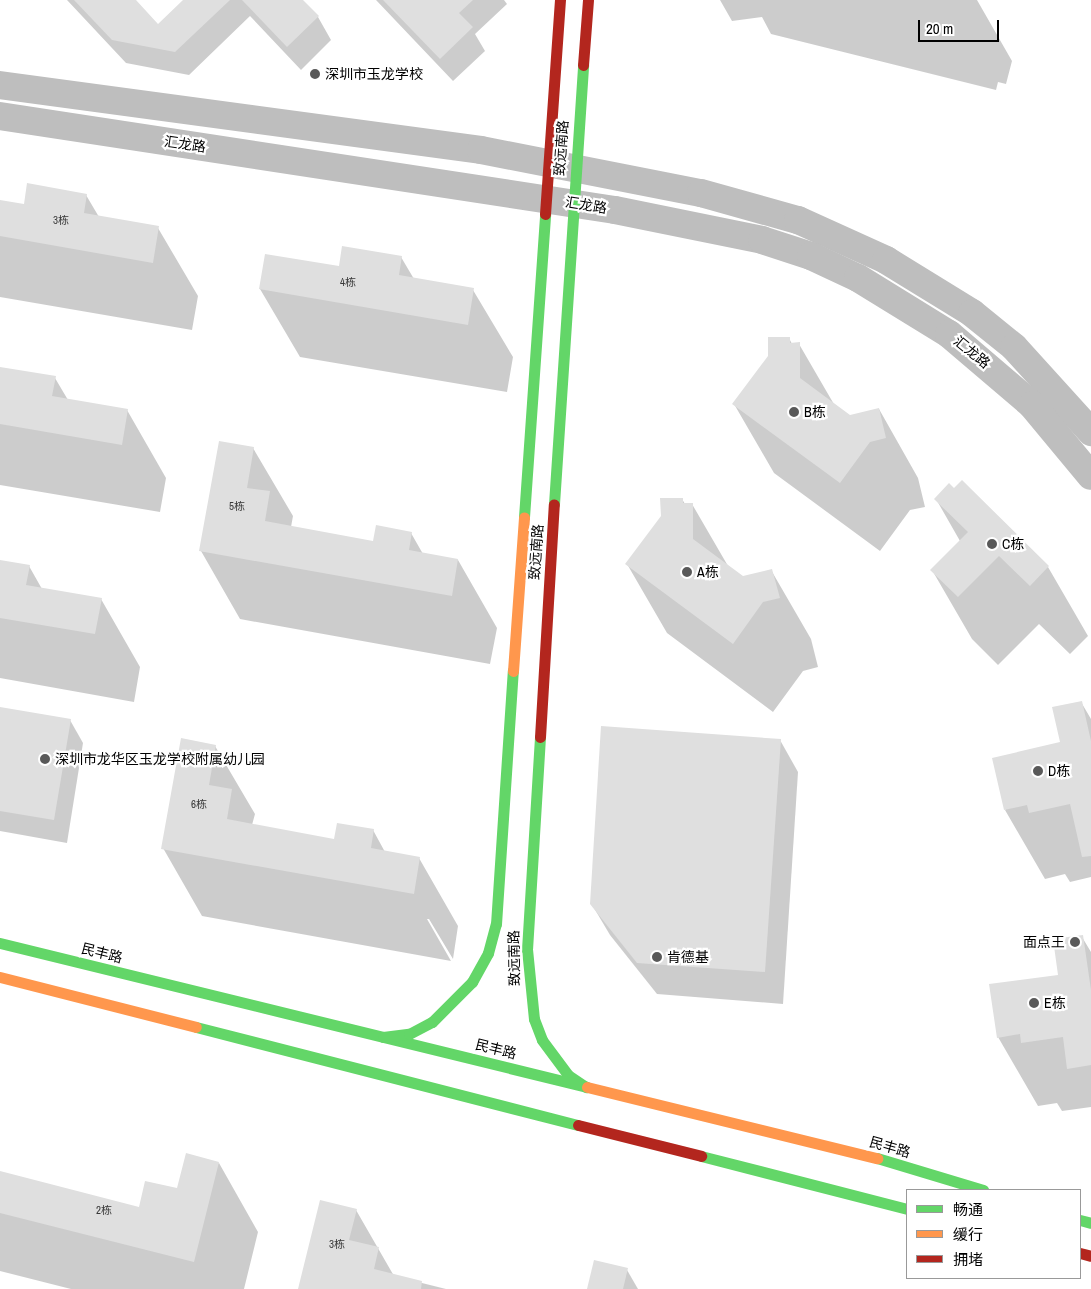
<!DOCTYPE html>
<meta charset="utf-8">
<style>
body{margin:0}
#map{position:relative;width:1091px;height:1289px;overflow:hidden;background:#fff;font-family:"Archivo Narrow","Noto Sans SC",sans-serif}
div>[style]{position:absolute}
.shadow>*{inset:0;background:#0003}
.building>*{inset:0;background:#dfdfdf}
.street>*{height:28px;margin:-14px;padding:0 14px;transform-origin:14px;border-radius:14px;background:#bebebe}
.fast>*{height:11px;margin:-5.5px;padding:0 5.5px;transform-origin:5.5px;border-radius:5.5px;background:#63d668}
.slow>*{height:11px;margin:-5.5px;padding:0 5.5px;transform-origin:5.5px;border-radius:5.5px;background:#ff974d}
.jam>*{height:11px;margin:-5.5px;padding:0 5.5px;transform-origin:5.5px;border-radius:5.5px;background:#b3261e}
.dots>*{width:14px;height:14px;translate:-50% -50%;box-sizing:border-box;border:2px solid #fff;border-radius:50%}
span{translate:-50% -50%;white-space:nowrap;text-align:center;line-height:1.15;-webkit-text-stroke:4.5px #fff;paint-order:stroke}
.number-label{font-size:11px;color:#383838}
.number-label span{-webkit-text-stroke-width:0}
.poi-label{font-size:14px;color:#000}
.left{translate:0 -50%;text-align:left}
.right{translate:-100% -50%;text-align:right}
.street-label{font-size:14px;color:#000}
.legend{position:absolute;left:906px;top:1189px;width:175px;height:90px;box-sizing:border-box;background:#fff;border:1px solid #999;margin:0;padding:6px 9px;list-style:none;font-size:15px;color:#000}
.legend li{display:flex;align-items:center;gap:10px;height:25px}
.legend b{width:25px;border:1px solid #999}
.scale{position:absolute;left:918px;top:20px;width:81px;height:22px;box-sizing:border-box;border:2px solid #000;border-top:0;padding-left:6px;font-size:15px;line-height:18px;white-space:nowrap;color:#000;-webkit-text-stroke:4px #fff;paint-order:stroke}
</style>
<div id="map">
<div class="shadow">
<i style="clip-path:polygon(67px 0,134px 0,158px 25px,185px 0,301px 0,318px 17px,331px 40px,301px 70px,250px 16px,189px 75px,126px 63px)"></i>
<i style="clip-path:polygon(504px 0,507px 4px,475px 34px,485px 51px,453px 81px,376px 0)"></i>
<i style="clip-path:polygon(720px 0,977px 0,1012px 61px,1006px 84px,998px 82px,996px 90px,771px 34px,762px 17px,732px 21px)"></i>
<i style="clip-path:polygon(86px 195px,99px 217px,158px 228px,198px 296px,192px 330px,0 297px,0 202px,25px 206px)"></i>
<i style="clip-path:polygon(401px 257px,414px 279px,473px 290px,513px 357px,507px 392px,300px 357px,260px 289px,340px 268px)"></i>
<i style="clip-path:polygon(789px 338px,792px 344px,799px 344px,835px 406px,850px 417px,879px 409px,918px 478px,925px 507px,910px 510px,880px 551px,774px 473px,734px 404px)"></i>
<i style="clip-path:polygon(0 368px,55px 378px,68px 400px,127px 410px,166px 478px,160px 512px,0 485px)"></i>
<i style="clip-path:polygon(253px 448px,293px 516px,291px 527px,374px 543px,411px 533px,423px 554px,458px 560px,497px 628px,490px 664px,240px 619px,201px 551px)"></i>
<i style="clip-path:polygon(682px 499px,685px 504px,692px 504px,728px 566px,742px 577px,771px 570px,811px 639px,818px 667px,803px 671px,773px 712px,667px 633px,627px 564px)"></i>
<i style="clip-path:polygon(936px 499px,1048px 567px,1088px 636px,1070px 654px,1039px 624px,998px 665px,972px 639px,932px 570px,960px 541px)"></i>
<i style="clip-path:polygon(0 561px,29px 566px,42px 589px,101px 599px,140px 667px,134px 702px,0 678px)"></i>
<i style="clip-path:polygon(1081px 702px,1091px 719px,1091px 877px,1070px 882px,1065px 874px,1045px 879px,1005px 810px,1062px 743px)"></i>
<i style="clip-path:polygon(0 708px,70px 720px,83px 743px,67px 843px,0 831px)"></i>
<i style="clip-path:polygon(780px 740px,798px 772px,783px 1004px,657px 994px,610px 935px,591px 903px)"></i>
<i style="clip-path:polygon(215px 746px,255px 814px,252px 825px,335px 840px,373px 830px,385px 852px,419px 858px,458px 926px,453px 959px,429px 919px,427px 919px,451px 961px,202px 916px,163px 848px)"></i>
<i style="clip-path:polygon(1082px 937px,1091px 952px,1091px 1107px,1062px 1111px,1057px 1103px,1038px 1106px,998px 1037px,1059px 976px)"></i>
<i style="clip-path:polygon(219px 1163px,258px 1232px,244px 1289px,71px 1289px,0 1271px,0 1173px,140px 1208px,178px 1190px)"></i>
<i style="clip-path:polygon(356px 1210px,394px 1276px,446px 1289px,299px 1289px)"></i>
<i style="clip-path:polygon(627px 1270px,638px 1289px,588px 1289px)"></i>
</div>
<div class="building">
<i style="clip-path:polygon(74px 0,136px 0,158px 24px,183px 0,230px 0,175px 52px,112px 40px)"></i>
<i style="clip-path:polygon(242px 0,303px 0,319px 16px,287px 47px)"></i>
<i style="clip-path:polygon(383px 0,473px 0,459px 13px,473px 27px,440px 59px)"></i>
<i style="clip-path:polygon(27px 183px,87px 194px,84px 213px,159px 226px,153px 263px,0 236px,0 200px,24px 204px)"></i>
<i style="clip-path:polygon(342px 246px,402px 256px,399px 275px,474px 288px,468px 325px,259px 289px,265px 254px,339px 266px)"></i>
<i style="clip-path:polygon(768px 337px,790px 337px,790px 343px,800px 342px,800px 378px,850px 415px,879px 408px,886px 438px,870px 442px,840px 483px,732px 404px,768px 356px)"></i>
<i style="clip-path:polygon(0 367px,56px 376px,52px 396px,128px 409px,122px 445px,0 424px)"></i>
<i style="clip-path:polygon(219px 441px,254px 447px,247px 488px,270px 491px,265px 521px,373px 541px,376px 525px,412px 532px,409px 550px,458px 559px,452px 596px,199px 551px)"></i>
<i style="clip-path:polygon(962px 480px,1049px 566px,1030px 586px,999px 556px,958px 597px,930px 570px,968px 532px,934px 499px,949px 483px,954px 488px)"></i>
<i style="clip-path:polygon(660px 498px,683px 498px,683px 503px,693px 503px,693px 539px,743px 576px,772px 569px,780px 598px,763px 602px,733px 644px,625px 564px,661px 516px)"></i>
<i style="clip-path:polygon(0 560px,30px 565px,26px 585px,102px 598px,95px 634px,0 618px)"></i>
<i style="clip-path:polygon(1082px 701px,1091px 741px,1091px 856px,1082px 857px,1070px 804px,1029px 813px,1027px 805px,1004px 810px,992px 758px,1060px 742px,1052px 707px)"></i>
<i style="clip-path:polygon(0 707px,71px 719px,54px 820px,0 811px)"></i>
<i style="clip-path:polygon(601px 726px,781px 739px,765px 972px,637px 963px,590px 904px)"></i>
<i style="clip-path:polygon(181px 738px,216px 745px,209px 785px,232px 789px,227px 819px,334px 839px,337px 823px,374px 829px,371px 848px,420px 857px,414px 894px,161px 849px)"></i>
<i style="clip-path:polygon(1083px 935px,1091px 990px,1091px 1065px,1067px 1069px,1063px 1037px,1021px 1043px,1020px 1034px,997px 1038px,989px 984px,1058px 975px,1053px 939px)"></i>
<i style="clip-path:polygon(186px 1153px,219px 1162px,194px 1262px,0 1213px,0 1171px,139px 1207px,145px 1181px,177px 1188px)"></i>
<i style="clip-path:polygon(320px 1200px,357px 1209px,349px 1240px,379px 1247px,374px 1269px,422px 1281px,421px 1289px,298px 1289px)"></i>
<i style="clip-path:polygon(594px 1260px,628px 1268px,623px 1289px,587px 1289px)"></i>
</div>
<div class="street">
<i style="left:0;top:85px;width:485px;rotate:7.7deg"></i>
<i style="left:481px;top:150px;width:224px;rotate:11.1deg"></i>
<i style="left:701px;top:193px;width:101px;rotate:15.6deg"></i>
<i style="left:798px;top:220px;width:97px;rotate:24.4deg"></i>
<i style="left:886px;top:260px;width:101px;rotate:31.6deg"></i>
<i style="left:972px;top:313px;width:54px;rotate:39deg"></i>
<i style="left:1014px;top:347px;width:115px;rotate:47.8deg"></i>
<i style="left:0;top:116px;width:622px;rotate:8.69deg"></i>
<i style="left:615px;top:210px;width:150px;rotate:11.5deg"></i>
<i style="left:762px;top:240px;width:52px;rotate:18.1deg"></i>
<i style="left:811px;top:256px;width:52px;rotate:25.1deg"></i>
<i style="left:858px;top:278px;width:107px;rotate:31.6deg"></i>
<i style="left:949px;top:334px;width:109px;rotate:40.5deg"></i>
<i style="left:1032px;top:405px;width:92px;rotate:50.3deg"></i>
</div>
<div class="fast">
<i style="left:554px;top:504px;width:440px;rotate:-86.2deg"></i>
<i style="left:524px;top:517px;width:304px;rotate:-86deg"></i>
<i style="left:540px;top:737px;width:212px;rotate:93.5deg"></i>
<i style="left:527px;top:949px;width:70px;rotate:84.3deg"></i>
<i style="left:534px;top:1019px;width:22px;rotate:69deg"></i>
<i style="left:542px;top:1040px;width:44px;rotate:53.4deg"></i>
<i style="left:568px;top:1075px;width:22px;rotate:34deg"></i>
<i style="left:0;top:943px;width:604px;rotate:13.78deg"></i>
<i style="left:196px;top:1027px;width:394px;rotate:14.4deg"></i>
<i style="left:383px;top:1037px;width:26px;rotate:-7deg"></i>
<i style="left:409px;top:1034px;width:26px;rotate:-28deg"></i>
<i style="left:432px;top:1022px;width:57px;rotate:-45deg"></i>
<i style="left:472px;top:982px;width:33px;rotate:-61deg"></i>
<i style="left:488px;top:953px;width:30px;rotate:-75deg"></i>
<i style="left:496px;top:924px;width:254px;rotate:-86.2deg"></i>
<i style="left:701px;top:1156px;width:213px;rotate:14.4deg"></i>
<i style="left:877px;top:1158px;width:111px;rotate:16.8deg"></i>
<i style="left:1080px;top:1220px;width:11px;rotate:15deg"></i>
</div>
<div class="slow">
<i style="left:513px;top:671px;width:154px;rotate:-85.9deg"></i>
<i style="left:0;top:977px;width:202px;rotate:14.3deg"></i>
<i style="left:587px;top:1087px;width:299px;rotate:13.8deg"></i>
</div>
<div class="jam">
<i style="left:583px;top:65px;width:65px;rotate:-85.6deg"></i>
<i style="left:545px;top:214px;width:215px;rotate:-86deg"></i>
<i style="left:540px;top:737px;width:233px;rotate:-86.6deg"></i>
<i style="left:578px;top:1125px;width:127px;rotate:14.1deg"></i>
<i style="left:1080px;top:1253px;width:11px;rotate:15deg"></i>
</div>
<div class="dots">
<i style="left:315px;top:74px;background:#595959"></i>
<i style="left:794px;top:412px;background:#595959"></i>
<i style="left:992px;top:544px;background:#595959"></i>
<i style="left:687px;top:572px;background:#595959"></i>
<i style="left:45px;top:759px;background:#595959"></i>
<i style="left:1038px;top:771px;background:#595959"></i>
<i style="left:1075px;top:942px;background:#595959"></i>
<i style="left:657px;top:957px;background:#595959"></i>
<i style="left:1034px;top:1003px;background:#595959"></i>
</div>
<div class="number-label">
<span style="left:61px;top:220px">3栋</span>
<span style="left:348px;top:282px">4栋</span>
<span style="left:237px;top:506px">5栋</span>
<span style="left:199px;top:804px">6栋</span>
<span style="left:104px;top:1210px">2栋</span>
<span style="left:337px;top:1244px">3栋</span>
</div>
<div class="poi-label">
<span class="left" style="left:325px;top:74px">深圳市玉龙学校</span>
<span class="left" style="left:804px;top:412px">B栋</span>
<span class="left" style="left:1002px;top:544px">C栋</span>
<span class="left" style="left:697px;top:572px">A栋</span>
<span class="left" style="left:55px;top:759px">深圳市龙华区玉龙学校附属幼儿园</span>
<span class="left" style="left:1048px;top:771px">D栋</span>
<span class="right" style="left:1065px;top:942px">面点王</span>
<span class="left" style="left:667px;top:957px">肯德基</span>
<span class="left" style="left:1044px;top:1003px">E栋</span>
</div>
<div class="street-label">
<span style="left:185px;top:144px;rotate:8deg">汇龙路</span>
<span style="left:561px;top:148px;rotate:-86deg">致远南路</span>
<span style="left:586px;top:205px;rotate:9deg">汇龙路</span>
<span style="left:972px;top:352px;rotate:39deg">汇龙路</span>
<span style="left:536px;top:552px;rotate:-86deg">致远南路</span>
<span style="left:102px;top:953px;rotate:14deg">民丰路</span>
<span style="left:514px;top:958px;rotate:-91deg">致远南路</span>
<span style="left:496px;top:1049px;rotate:14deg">民丰路</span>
<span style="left:890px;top:1147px;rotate:16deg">民丰路</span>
</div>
<ul class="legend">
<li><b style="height:6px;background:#63d668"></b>畅通</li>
<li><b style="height:6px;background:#ff974d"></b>缓行</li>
<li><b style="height:6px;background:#b3261e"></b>拥堵</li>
</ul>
<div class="scale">20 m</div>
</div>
